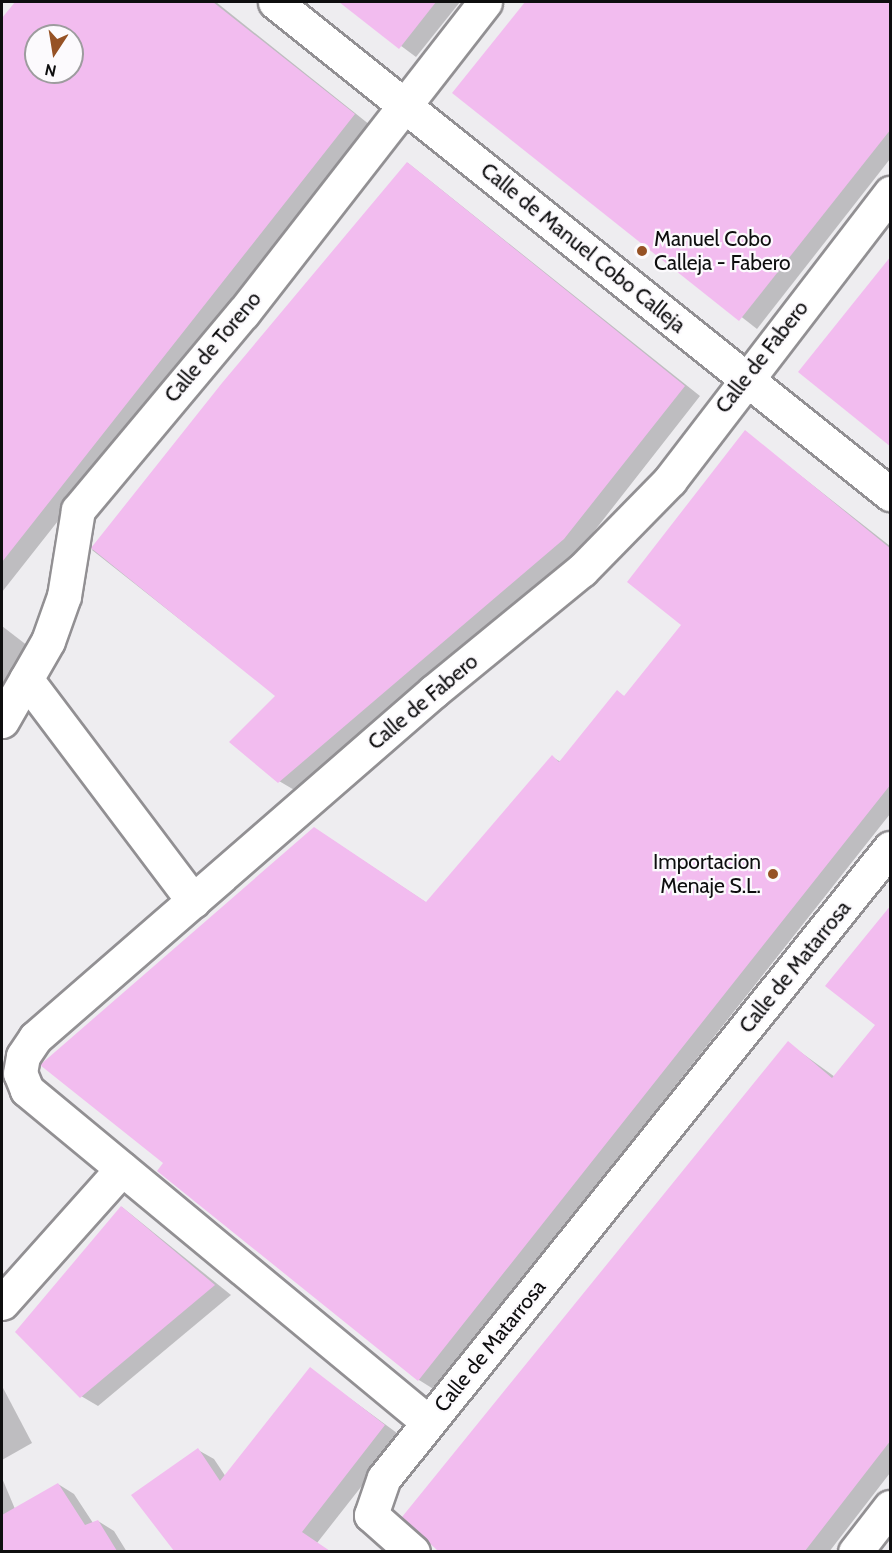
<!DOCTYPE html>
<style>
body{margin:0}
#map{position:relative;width:892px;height:1553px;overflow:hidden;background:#eeedf0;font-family:Cabin,sans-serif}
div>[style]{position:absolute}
.shadow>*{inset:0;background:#0003}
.building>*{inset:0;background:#f2bcef}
.roads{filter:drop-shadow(2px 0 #929093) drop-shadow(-2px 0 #929093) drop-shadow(0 2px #929093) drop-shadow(0 -2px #929093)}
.minor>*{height:33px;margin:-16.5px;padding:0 16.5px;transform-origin:16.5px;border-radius:16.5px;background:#fff}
.dots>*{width:16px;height:16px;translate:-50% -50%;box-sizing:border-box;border:3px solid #fcfafd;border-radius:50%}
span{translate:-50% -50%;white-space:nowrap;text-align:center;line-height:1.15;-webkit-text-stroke:4.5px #fcfafd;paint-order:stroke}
.poi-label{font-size:21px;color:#0e0e0f}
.left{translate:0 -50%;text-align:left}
.right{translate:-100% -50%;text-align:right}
.street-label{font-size:21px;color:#0e0e0f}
.frame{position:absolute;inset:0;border:3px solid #0e0e0f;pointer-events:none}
.north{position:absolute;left:24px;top:24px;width:60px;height:60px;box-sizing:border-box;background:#fcfafd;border:2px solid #9d9c9e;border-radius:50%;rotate:192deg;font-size:16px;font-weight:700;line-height:24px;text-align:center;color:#0e0e0f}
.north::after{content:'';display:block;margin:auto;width:21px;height:27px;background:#965225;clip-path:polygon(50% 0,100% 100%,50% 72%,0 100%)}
</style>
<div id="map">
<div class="shadow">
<i style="clip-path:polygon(evenodd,17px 2px,216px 2px,370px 125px,2px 592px,2px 21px,17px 2px,36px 36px,72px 36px,72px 72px,36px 72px,36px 36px)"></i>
<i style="clip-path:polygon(342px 2px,460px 2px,416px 57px)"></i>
<i style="clip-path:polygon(527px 2px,890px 2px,890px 159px,757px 329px,454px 92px)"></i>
<i style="clip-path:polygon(408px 163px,700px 396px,581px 548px,296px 791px,279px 781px,277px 696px,92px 550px,223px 384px)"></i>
<i style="clip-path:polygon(745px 432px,890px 546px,890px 814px,435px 1390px,419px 1380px,165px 1163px,314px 828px,427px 903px,552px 757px,561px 762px,618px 692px,625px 697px,683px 625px)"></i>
<i style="clip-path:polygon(2px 626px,37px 653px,2px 698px)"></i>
<i style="clip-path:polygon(877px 1025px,890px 1091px,890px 1473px,829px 1552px,441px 1552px,431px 1544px,788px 1043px,835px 1077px)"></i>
<i style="clip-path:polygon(122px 1207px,231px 1295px,98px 1406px,81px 1396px)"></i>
<i style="clip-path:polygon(310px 1369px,401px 1436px,317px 1543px,330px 1552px,176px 1552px,133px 1496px,198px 1450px,214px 1459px,226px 1477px)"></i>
<i style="clip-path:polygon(2px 1386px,32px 1443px,2px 1460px)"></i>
<i style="clip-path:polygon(2px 1478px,15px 1509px,58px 1484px,74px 1494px,93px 1523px,98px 1521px,114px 1531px,127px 1552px,2px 1552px)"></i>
</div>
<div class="building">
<i style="clip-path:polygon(evenodd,15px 2px,213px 2px,355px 114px,2px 562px,2px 18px,15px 2px,36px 36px,72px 36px,72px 72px,36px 72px,36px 36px)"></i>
<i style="clip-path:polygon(339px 2px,436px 2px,399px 49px)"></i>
<i style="clip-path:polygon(525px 2px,891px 2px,891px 129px,739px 321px,452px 93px)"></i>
<i style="clip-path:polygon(407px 162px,685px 386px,564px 539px,278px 783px,229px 742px,275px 696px,91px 548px,222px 383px)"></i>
<i style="clip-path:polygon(891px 256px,891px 447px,798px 372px)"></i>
<i style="clip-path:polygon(745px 430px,891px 549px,891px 784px,418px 1381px,157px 1171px,163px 1163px,40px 1065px,314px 827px,426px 902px,552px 755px,559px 762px,617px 690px,624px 696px,681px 625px,627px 582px)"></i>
<i style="clip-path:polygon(891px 905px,891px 1440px,805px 1551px,438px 1551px,402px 1517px,788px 1041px,832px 1078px,875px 1025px,825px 986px)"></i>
<i style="clip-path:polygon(121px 1206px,215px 1285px,80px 1398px,15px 1332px)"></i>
<i style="clip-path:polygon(310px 1367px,385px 1425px,302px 1532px,330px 1551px,174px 1551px,131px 1495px,198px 1448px,220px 1481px)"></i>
<i style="clip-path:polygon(58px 1483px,85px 1525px,98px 1520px,117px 1551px,2px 1551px,2px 1515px)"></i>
</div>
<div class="roads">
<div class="minor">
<i style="left:275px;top:2px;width:788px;rotate:38.66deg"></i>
<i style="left:26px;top:679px;width:278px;rotate:53deg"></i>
<i style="left:2px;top:721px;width:92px;rotate:-60.1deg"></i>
<i style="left:48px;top:641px;width:48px;rotate:-70.4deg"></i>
<i style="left:64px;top:596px;width:87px;rotate:-80.8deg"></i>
<i style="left:78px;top:510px;width:257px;rotate:-50.1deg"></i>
<i style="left:243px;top:313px;width:394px;rotate:-52.1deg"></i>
<i style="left:2px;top:1303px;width:180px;rotate:-48.2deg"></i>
<i style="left:428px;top:1422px;width:521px;rotate:-140.38deg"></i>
<i style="left:27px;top:1090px;width:18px;rotate:-112deg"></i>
<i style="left:20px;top:1073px;width:17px;rotate:-80deg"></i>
<i style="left:23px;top:1056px;width:22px;rotate:-56deg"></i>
<i style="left:35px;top:1038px;width:529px;rotate:-41.01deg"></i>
<i style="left:434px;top:691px;width:191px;rotate:-39.3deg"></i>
<i style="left:582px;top:570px;width:126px;rotate:-45.6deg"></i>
<i style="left:670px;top:480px;width:362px;rotate:-52.5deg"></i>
<i style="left:413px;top:1552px;width:56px;rotate:-138.6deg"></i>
<i style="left:371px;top:1515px;width:39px;rotate:-71deg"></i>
<i style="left:384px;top:1478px;width:808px;rotate:-51.23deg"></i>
<i style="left:855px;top:1552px;width:57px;rotate:-52.1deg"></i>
</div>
</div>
<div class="dots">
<i style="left:642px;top:251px;background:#965225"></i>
<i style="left:773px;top:874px;background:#965225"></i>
</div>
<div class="poi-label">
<span class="left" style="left:654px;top:251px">Manuel Cobo<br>Calleja - Fabero</span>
<span class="right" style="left:761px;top:874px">Importacion<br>Menaje S.L.</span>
</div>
<div class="street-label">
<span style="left:583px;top:248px;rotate:39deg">Calle de Manuel Cobo Calleja</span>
<span style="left:213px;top:347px;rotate:-50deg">Calle de Toreno</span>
<span style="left:762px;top:357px;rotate:-52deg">Calle de Fabero</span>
<span style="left:423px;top:702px;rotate:-40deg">Calle de Fabero</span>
<span style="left:795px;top:967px;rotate:-51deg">Calle de Matarrosa</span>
<span style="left:490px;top:1346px;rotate:-51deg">Calle de Matarrosa</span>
</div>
<div class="frame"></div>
<div class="north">N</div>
</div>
